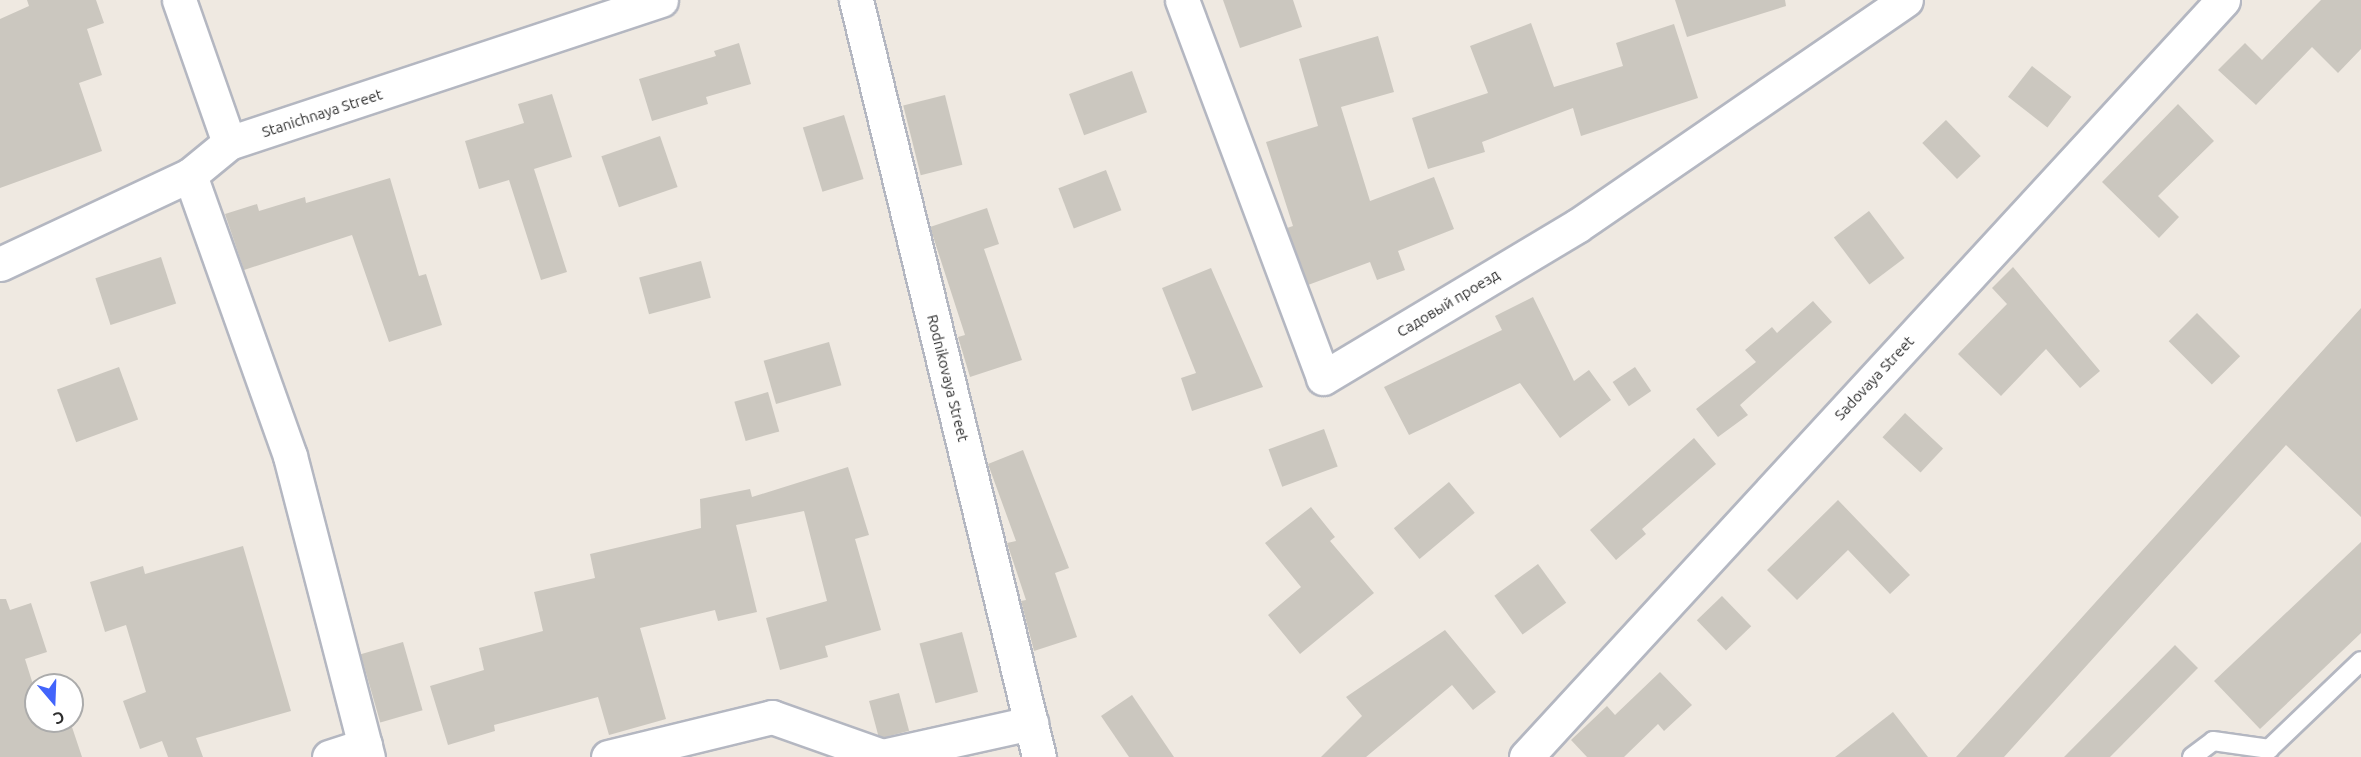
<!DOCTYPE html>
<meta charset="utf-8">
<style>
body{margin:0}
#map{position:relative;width:2361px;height:757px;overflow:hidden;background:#efe9e1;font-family:Ubuntu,sans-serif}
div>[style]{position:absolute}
.building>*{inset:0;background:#cbc7bf;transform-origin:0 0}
.roads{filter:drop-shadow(2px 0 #b4b7c1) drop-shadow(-2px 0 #b4b7c1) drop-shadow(0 2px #b4b7c1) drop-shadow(0 -2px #b4b7c1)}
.lane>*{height:18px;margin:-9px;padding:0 9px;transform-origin:9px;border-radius:9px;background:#fff}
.street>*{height:33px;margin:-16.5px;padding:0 16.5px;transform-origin:16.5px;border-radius:16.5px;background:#fff}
span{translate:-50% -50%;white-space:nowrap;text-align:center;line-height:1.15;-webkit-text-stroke:5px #fff;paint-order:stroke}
.street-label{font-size:15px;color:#2e2e2e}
.north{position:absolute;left:24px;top:673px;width:60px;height:60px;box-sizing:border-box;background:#fff;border:2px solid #ababab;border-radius:50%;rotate:161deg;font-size:16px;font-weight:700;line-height:24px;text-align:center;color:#2e2e2e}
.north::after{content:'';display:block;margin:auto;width:21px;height:27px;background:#4264fb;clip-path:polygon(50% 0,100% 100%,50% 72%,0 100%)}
</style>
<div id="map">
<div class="building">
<i style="clip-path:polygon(27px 0,96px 0,104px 23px,87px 29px,102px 75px,79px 83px,102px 151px,0 188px,0 19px,29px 6px)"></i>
<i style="clip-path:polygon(1223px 0,1293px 0,1302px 27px,1240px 48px)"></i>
<i style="clip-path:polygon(1675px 0,1785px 0,1786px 6px,1687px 37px)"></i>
<i style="clip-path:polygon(2321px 0,2361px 0,2361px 49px,2338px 73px,2312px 47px,2256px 105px,2218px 70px,2245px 43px,2262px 60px)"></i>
<i style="clip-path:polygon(1531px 23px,1554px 87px,1623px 66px,1616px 43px,1674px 24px,1698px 98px,1581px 136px,1573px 108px,1482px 142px,1485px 152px,1428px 169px,1412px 118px,1488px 93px,1470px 46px)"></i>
<i style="clip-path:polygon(1378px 36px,1394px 92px,1341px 107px,1370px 201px,1434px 177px,1454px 229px,1398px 251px,1405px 270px,1377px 280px,1370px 262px,1308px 285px,1287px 228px,1293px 226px,1266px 142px,1318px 126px,1299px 59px)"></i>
<i style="clip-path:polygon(739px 43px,751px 84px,706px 97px,708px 104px,652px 121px,639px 79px,716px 56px,714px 51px)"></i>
<i style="left:2032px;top:66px;width:50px;height:39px;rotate:38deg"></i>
<i style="left:1132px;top:71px;width:44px;height:67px;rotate:70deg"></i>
<i style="clip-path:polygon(552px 94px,572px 157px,534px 169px,567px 272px,541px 280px,509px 180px,479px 189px,465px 141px,524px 123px,518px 104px)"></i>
<i style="left:945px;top:95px;width:72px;height:43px;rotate:76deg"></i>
<i style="clip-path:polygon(2178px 104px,2214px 141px,2158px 196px,2179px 217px,2159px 238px,2102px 182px)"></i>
<i style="left:844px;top:115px;width:67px;height:43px;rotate:73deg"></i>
<i style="left:1946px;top:120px;width:50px;height:33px;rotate:46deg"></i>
<i style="left:660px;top:136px;width:54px;height:62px;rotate:71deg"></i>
<i style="left:1106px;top:170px;width:43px;height:51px;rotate:69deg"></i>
<i style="clip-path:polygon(390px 178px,419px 276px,426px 274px,442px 325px,389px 342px,352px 235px,244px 270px,225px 214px,257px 204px,259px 211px,305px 197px,306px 203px)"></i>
<i style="clip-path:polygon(987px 208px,999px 244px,984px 249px,1022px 360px,970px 377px,958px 337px,965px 335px,930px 227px)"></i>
<i style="left:1869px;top:211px;width:59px;height:44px;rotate:53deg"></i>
<i style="left:161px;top:257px;width:49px;height:69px;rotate:72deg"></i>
<i style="left:701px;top:261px;width:38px;height:64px;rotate:75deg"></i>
<i style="clip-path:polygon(2013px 267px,2100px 371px,2080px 388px,2046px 349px,2001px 396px,1958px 354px,2007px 304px,1992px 288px)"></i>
<i style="clip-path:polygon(1211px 268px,1263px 387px,1192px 411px,1181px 378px,1196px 373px,1162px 288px)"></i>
<i style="clip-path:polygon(1533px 297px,1574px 381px,1589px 370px,1611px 400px,1560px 438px,1520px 383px,1409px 435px,1384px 387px,1502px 330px,1495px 316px)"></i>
<i style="clip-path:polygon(1813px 301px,1832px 322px,1740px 405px,1748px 415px,1718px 437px,1696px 409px,1756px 362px,1745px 350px,1772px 327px,1777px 333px)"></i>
<i style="clip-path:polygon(2361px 308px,2361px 517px,2286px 445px,2004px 757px,1956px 757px)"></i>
<i style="left:2197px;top:313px;width:61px;height:40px;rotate:45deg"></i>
<i style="left:829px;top:342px;width:45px;height:68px;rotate:74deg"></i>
<i style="left:119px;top:367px;width:56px;height:66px;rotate:70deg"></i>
<i style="left:1635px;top:367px;width:29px;height:27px;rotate:56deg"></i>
<i style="left:768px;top:392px;width:41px;height:35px;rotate:74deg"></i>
<i style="left:1905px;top:413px;width:52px;height:33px;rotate:43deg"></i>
<i style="left:1324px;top:429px;width:40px;height:59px;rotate:70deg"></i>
<i style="clip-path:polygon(1694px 438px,1716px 464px,1642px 529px,1646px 534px,1616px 560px,1590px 530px)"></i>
<i style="clip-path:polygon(1023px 450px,1069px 568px,1055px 573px,1077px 637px,1034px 651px,1021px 601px,1026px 600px,1007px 543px,1016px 541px,988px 464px)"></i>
<i style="clip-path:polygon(848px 467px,869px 535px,855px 539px,881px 630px,825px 646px,828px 657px,780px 670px,766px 618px,827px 601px,804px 511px,736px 525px,757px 612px,718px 621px,715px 610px,640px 628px,666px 719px,609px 735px,598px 697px,494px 725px,495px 731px,448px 745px,430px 686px,484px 670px,479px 648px,543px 631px,534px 592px,595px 578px,590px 554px,701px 528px,700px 499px,750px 489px,752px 497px)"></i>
<i style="left:1449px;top:482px;width:40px;height:72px;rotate:50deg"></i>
<i style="clip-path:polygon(1838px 500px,1910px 575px,1890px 594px,1848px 550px,1797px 600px,1767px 570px)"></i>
<i style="clip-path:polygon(1311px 507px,1335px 537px,1330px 541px,1374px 593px,1300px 654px,1268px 615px,1301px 587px,1265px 543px)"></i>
<i style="clip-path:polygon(2361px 542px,2361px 633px,2260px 729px,2214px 681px)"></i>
<i style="clip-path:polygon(243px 546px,291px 711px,196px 738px,203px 757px,168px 757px,162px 741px,140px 749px,123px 701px,146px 692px,126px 625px,105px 632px,90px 582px,143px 566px,145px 574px)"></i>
<i style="left:1538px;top:564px;width:48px;height:54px;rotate:54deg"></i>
<i style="left:1722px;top:596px;width:42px;height:35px;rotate:46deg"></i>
<i style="clip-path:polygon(0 599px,6px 599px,10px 610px,31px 603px,47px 652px,25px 659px,36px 694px,36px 721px,70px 721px,82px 757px,0 757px)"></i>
<i style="clip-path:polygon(1445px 630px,1496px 692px,1473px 710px,1452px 685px,1366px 757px,1321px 757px,1362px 716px,1346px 697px)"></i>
<i style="left:962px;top:632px;width:62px;height:44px;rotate:75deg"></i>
<i style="left:403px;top:642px;width:71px;height:44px;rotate:74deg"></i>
<i style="clip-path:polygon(2175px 645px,2198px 668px,2110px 757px,2064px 757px)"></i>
<i style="clip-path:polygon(1660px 672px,1692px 705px,1664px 731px,1658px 724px,1624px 757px,1587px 757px,1571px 740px,1607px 706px,1615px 715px)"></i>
<i style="left:899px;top:693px;width:39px;height:31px;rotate:75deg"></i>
<i style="clip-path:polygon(1132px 695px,1174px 757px,1129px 757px,1101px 716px)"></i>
<i style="clip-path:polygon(1893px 712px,1928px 757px,1835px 757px)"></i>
</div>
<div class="roads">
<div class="lane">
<i style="left:2192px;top:757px;width:26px;rotate:-37deg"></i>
<i style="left:2213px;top:741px;width:57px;rotate:8.1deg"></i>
<i style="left:2269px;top:749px;width:127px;rotate:-43.7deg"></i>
</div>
<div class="street">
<i style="left:179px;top:0;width:151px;rotate:70.7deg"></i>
<i style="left:856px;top:0;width:779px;rotate:76.41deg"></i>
<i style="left:1182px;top:0;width:403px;rotate:69.5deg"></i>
<i style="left:1323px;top:378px;width:296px;rotate:-30.9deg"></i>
<i style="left:1577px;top:226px;width:399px;rotate:-34.5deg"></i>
<i style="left:190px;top:175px;width:298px;rotate:70.4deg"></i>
<i style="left:290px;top:456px;width:311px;rotate:75.5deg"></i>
<i style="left:0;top:264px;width:210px;rotate:-25.1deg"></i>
<i style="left:190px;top:175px;width:50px;rotate:-39.4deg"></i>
<i style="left:229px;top:143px;width:455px;rotate:-18.3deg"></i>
<i style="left:329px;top:757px;width:38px;rotate:-18deg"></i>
<i style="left:608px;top:757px;width:169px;rotate:-13.7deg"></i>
<i style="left:772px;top:717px;width:117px;rotate:19.5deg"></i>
<i style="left:882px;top:756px;width:153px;rotate:-12.5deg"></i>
<i style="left:1526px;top:757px;width:1029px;rotate:-47.36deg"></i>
</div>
</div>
<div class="street-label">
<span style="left:322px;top:113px;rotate:-18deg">Stanichnaya Street</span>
<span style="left:1448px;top:303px;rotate:-31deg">Садовый проезд</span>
<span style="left:948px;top:378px;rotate:76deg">Rodnikovaya Street</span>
<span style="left:1874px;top:378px;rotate:-47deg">Sadovaya Street</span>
</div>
<div class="north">С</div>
</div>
